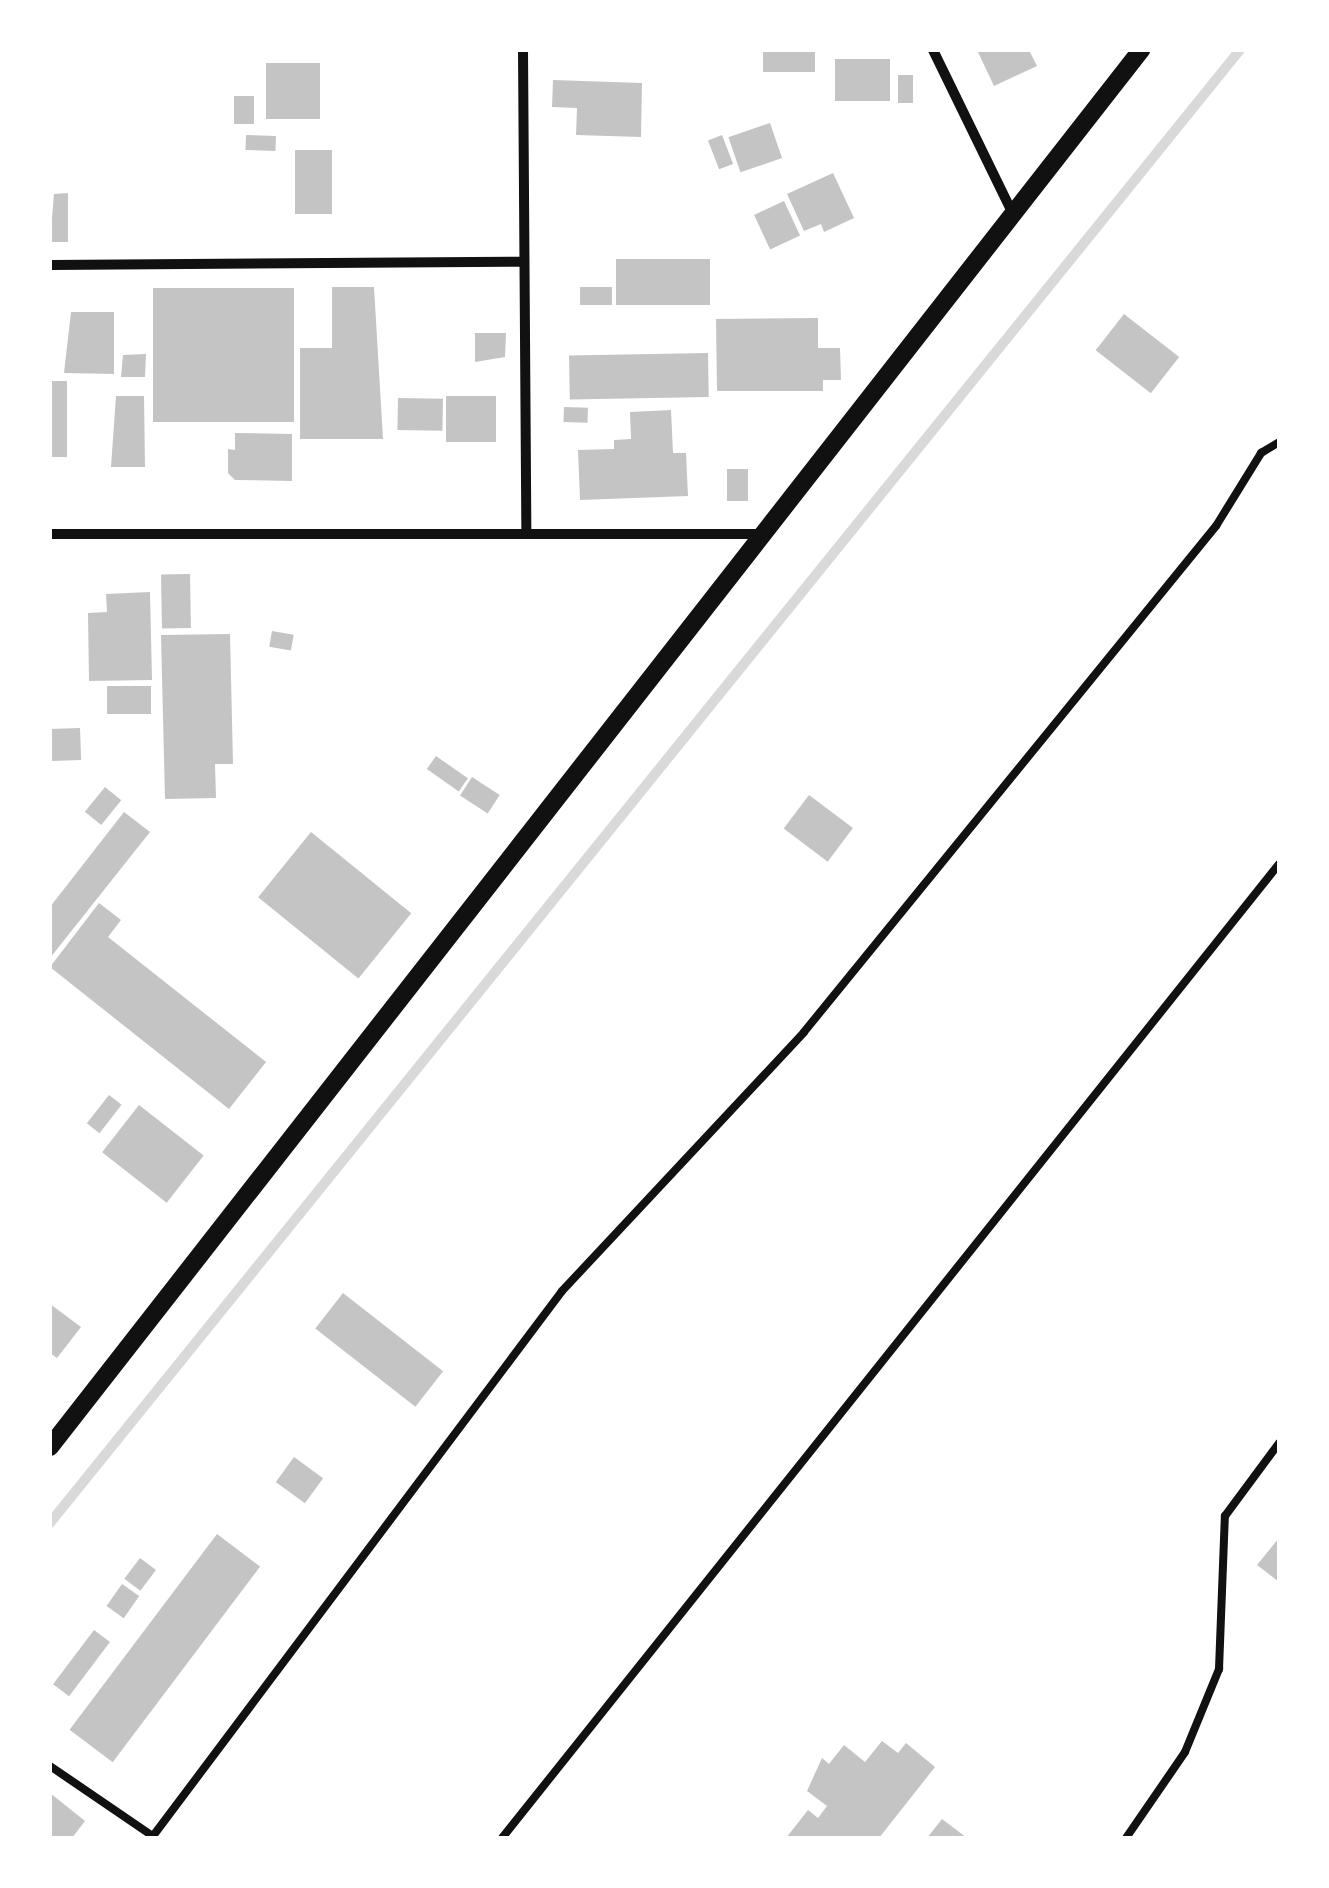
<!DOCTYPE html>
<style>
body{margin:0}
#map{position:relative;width:1329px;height:1888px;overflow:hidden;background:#fff;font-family:Ubuntu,sans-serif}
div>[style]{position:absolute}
.stream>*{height:10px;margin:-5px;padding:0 5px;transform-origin:5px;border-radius:5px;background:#d9d9d9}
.building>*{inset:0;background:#c4c4c4;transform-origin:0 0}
.service>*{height:8px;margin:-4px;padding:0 4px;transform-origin:4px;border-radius:4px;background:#111}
.minor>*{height:10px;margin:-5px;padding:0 5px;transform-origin:5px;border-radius:5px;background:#111}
.tertiary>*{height:18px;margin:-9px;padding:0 9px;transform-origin:9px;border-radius:9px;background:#111}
span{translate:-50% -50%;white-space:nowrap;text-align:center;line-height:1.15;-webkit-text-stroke:8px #fff;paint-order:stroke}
.frame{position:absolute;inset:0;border:52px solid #fff;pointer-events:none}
</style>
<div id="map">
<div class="stream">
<i style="left:50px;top:1523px;width:1894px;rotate:-51.07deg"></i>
</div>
<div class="building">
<i style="left:763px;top:50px;width:52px;height:22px"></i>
<i style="clip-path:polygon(977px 50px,1029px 50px,1037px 66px,994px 86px)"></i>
<i style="left:835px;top:59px;width:55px;height:42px"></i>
<i style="left:266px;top:63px;width:54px;height:56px"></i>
<i style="left:898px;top:75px;width:15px;height:28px"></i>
<i style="clip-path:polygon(553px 80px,642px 83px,641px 137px,576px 135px,577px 108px,552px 107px)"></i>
<i style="left:234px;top:96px;width:20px;height:28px"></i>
<i style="left:770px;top:123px;width:37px;height:44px;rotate:71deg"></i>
<i style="left:246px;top:135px;width:30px;height:15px;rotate:2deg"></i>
<i style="left:722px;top:135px;width:31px;height:15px;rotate:69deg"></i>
<i style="left:295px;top:150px;width:37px;height:64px"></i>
<i style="clip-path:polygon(833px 173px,854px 218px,824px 232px,821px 224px,804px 231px,787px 194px)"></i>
<i style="clip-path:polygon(68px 193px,68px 242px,50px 242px,54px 194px)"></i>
<i style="left:784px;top:201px;width:38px;height:33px;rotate:65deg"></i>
<i style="left:616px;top:259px;width:94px;height:46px"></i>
<i style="clip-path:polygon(332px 287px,374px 287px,383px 439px,300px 439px,300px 348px,332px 348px)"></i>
<i style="left:580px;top:287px;width:32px;height:18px"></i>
<i style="left:153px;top:288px;width:141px;height:134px"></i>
<i style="clip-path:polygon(71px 312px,114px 312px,114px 374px,64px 373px)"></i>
<i style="left:1124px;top:314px;width:70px;height:46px;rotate:38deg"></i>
<i style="clip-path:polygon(818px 318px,818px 348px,840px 348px,841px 380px,823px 380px,823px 391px,717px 391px,716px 319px)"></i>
<i style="clip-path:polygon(475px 333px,506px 333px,505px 357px,475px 362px)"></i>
<i style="left:708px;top:353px;width:44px;height:139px;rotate:89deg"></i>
<i style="clip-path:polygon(146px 354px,145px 377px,121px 377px,123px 355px)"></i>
<i style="left:50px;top:381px;width:17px;height:76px"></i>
<i style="clip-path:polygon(116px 396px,144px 396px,145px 467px,111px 467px)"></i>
<i style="left:446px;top:396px;width:50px;height:46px"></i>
<i style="left:398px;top:398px;width:45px;height:32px;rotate:1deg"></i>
<i style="left:564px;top:407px;width:24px;height:15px;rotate:2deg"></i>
<i style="clip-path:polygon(671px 410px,673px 453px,686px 453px,688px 496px,580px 500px,578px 450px,614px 449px,614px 440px,631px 439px,630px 412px)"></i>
<i style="clip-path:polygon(235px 433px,292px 434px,292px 481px,235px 480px,228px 473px,228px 449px,235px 450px)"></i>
<i style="left:727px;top:469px;width:21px;height:32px"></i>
<i style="left:190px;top:574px;width:54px;height:29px;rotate:89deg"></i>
<i style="clip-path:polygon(150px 592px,152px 680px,89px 681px,88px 613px,107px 612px,106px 594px)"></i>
<i style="left:272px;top:631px;width:22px;height:16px;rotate:10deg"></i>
<i style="clip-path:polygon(230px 634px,233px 764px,215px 764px,216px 798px,165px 799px,161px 635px)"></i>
<i style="left:107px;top:686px;width:44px;height:28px"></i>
<i style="left:80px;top:728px;width:32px;height:30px;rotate:88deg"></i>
<i style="left:436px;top:756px;width:39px;height:16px;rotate:35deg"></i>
<i style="left:472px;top:777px;width:33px;height:22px;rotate:33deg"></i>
<i style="left:105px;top:787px;width:21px;height:32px;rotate:39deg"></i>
<i style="left:809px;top:795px;width:55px;height:42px;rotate:37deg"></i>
<i style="clip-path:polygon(124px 812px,150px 832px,50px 958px,50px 907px)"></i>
<i style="left:311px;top:832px;width:129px;height:84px;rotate:39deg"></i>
<i style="clip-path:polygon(99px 903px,121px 920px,108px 937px,266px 1062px,229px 1109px,50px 967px)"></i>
<i style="left:109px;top:1095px;width:16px;height:36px;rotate:38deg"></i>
<i style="left:139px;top:1105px;width:82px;height:60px;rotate:38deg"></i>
<i style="left:343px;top:1293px;width:127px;height:45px;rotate:38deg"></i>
<i style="clip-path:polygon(50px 1304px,81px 1327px,57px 1358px,50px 1353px)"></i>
<i style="left:294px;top:1457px;width:36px;height:31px;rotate:36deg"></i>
<i style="left:217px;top:1534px;width:54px;height:245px;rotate:37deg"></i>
<i style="clip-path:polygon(1279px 1538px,1279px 1582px,1257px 1565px)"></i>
<i style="left:140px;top:1558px;width:20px;height:26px;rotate:37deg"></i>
<i style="left:122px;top:1584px;width:21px;height:27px;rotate:35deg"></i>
<i style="left:94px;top:1630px;width:20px;height:68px;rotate:37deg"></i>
<i style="clip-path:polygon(882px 1741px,898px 1753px,906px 1743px,935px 1767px,879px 1838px,786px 1838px,808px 1810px,818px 1818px,827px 1806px,807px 1791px,822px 1758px,829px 1764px,844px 1745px,865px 1762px)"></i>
<i style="clip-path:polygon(50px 1793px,85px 1821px,72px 1838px,50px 1838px)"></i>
<i style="clip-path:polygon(942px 1819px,967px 1838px,927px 1838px)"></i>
</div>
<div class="service">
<i style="left:50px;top:1766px;width:126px;rotate:34.3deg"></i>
<i style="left:153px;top:1836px;width:681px;rotate:-53.11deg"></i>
<i style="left:562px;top:1291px;width:354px;rotate:-46.9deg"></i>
<i style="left:804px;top:1032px;width:653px;rotate:-50.85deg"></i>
<i style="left:1216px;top:526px;width:86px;rotate:-58.3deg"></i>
<i style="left:1261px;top:453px;width:21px;rotate:-31deg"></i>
<i style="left:502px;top:1838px;width:1246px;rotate:-51.42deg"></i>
<i style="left:1126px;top:1838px;width:104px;rotate:-55.5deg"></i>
<i style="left:1185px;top:1752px;width:90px;rotate:-67.7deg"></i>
<i style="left:1219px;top:1669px;width:153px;rotate:-87.8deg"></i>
<i style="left:1225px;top:1516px;width:91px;rotate:-53.5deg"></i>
</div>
<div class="minor">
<i style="left:523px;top:50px;width:480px;rotate:89.6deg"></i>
<i style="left:933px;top:50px;width:182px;rotate:64deg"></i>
<i style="left:50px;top:265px;width:472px;rotate:-0.4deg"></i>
<i style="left:50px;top:534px;width:714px"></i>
</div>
<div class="tertiary">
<i style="left:50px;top:1447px;width:1773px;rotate:-52.01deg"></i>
</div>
<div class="frame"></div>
</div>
